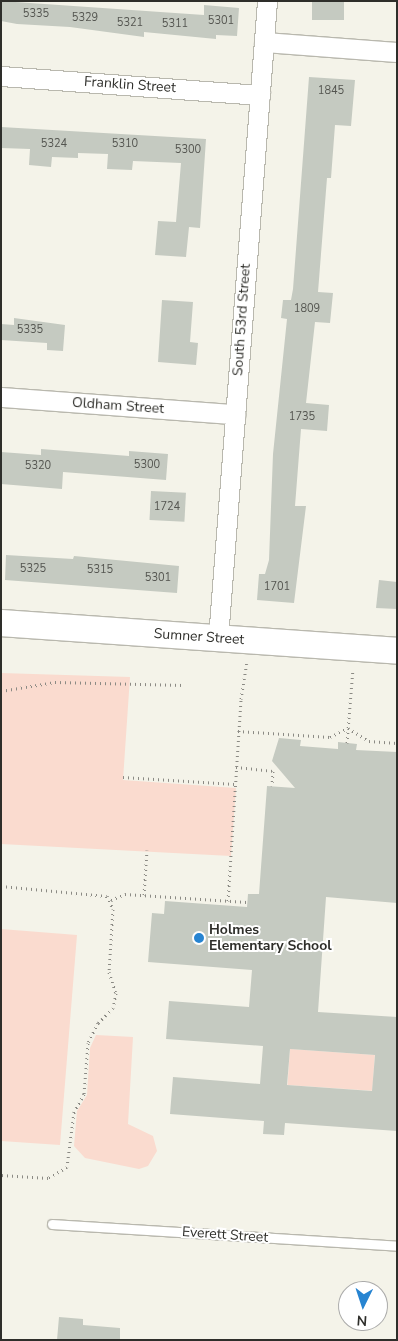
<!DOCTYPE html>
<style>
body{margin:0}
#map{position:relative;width:398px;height:1341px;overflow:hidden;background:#f4f3e9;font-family:"Nunito Sans",sans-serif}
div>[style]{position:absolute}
.green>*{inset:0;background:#fadbcf;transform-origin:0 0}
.building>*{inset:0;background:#c5cac1;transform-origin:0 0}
.path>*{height:3px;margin-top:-1.5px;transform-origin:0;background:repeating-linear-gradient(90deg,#8b8a84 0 1px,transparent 0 5px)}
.roads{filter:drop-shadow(1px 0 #b9b8ae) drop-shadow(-1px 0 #b9b8ae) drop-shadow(0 1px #b9b8ae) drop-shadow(0 -1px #b9b8ae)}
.lane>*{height:9px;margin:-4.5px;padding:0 4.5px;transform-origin:4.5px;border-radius:4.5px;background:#fff}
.street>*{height:19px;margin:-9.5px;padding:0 9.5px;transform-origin:9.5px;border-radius:9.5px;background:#fff}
.secondary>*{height:26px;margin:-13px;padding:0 13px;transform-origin:13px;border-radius:13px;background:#fff}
.dots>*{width:14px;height:14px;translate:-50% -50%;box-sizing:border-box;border:2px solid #fff;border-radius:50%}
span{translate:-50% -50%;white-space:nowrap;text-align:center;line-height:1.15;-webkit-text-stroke:4px #fff;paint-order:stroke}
.number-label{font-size:11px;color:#545550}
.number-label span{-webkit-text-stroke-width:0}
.street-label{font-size:14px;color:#2e2e2a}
.poi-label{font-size:14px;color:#2e2e2a;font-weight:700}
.left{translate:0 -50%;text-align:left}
.frame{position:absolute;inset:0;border:2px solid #2e2e2a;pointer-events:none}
.north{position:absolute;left:338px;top:1281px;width:50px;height:50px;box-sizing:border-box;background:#fff;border:1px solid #ababaa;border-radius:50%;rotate:184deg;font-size:14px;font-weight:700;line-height:20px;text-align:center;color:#2e2e2a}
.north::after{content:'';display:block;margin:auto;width:18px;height:22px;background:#2784d1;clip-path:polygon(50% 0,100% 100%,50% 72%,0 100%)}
</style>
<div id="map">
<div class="green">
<i style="clip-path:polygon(1px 673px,130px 677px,123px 780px,236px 788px,231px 856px,1px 844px)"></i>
<i style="clip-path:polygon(1px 929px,77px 935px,60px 1145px,1px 1141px)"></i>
<i style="clip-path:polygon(96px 1035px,133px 1037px,128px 1124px,153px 1136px,157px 1151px,148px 1166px,139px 1169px,85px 1158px,74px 1146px,77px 1111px,87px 1095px,90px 1048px)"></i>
<i style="left:290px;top:1049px;width:85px;height:36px;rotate:4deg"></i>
</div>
<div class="building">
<i style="clip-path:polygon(1px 1px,204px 15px,204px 5px,239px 8px,237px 36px,216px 35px,216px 39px,144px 32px,144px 37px,70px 27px,17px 24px,1px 21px)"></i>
<i style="left:312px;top:1px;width:32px;height:19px"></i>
<i style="clip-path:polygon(309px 77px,355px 80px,351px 126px,335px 125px,331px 178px,327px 178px,318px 292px,333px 293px,330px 323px,315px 322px,306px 403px,329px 405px,327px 431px,301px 429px,295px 506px,306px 506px,294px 603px,257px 600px,259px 574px,265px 574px,269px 560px,273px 454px,287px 319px,281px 318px,283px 300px,291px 300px,293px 289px)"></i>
<i style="clip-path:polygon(1px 127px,206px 139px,200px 228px,189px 227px,186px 257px,155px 255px,158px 221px,176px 222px,181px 163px,133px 161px,132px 170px,107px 169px,108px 154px,78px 153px,78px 158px,52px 157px,51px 167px,29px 165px,30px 149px,1px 148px)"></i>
<i style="clip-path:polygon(162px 300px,193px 302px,190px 342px,198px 343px,196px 365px,158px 362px)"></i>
<i style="clip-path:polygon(14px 318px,65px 325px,63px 351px,47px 350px,47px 343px,1px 340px,1px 324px,14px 325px)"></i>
<i style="clip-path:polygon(41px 449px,129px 456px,129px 451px,168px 454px,166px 480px,63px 472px,62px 489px,1px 484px,1px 452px,41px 455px)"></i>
<i style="left:151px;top:491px;width:35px;height:29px;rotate:3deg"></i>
<i style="clip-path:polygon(6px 555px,73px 559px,74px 556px,179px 566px,177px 593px,5px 580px)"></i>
<i style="clip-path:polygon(379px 580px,397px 582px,397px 609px,376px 608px)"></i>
<i style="clip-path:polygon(evenodd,279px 738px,301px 740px,300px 746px,338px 749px,338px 742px,357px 744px,356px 750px,397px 752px,397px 903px,326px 897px,318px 1012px,397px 1017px,397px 1131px,285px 1123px,284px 1135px,263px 1134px,264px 1121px,170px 1114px,173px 1077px,260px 1084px,263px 1046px,166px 1039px,169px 1001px,249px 1007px,252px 970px,148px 962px,152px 913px,164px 914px,165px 901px,247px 907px,248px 894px,259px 894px,267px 786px,295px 788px,272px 761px,279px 738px,290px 1049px,375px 1055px,372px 1091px,287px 1085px,290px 1049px)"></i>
<i style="clip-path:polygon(59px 1317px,83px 1319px,83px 1325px,120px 1328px,120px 1340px,57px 1340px)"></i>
</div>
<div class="path">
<i style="left:1px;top:691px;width:55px;rotate:-9.5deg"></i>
<i style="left:55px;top:682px;width:129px;rotate:1.3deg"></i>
<i style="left:348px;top:728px;width:25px;rotate:32deg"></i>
<i style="left:369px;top:741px;width:28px;rotate:4deg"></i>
<i style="left:238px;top:731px;width:92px;rotate:3.7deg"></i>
<i style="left:330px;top:737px;width:20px;rotate:-27deg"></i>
<i style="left:347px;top:743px;width:74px;rotate:-85.4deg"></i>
<i style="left:236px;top:767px;width:37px;rotate:6deg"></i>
<i style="left:273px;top:771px;width:15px;rotate:94deg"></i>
<i style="left:123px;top:777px;width:112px;rotate:3.6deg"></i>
<i style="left:1px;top:886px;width:106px;rotate:5.4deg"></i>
<i style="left:107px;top:896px;width:14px;rotate:65deg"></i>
<i style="left:113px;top:909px;width:63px;rotate:93.6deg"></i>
<i style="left:109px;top:972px;width:22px;rotate:72deg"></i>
<i style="left:116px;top:993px;width:15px;rotate:101deg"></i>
<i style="left:113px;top:1008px;width:21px;rotate:135deg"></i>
<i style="left:98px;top:1023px;width:22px;rotate:117deg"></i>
<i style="left:88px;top:1043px;width:51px;rotate:94.5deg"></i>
<i style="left:84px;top:1094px;width:21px;rotate:119deg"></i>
<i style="left:74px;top:1112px;width:55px;rotate:97.3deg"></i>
<i style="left:67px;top:1167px;width:22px;rotate:150deg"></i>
<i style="left:48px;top:1178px;width:47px;rotate:-176.3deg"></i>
<i style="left:144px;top:895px;width:45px;rotate:-86.2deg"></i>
<i style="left:111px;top:900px;width:15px;rotate:-23deg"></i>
<i style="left:125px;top:894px;width:122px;rotate:3.8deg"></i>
<i style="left:228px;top:901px;width:202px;rotate:-86.3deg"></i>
<i style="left:241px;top:699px;width:36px;rotate:-81deg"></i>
</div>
<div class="roads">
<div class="lane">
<i style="left:52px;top:1224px;width:346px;rotate:3.6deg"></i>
</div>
<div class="street">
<i style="left:264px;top:42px;width:133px;rotate:4.3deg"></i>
<i style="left:1px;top:76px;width:260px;rotate:4.2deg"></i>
<i style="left:1px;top:397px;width:235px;rotate:4.2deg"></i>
<i style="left:218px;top:638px;width:639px;rotate:-85.6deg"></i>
</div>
<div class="secondary">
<i style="left:1px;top:623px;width:397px;rotate:4deg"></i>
</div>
</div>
<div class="dots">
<i style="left:199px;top:938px;background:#2784d1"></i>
</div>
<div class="number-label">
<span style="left:36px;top:14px">5335</span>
<span style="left:85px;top:18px">5329</span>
<span style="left:221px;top:21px">5301</span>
<span style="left:130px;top:23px">5321</span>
<span style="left:175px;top:24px">5311</span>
<span style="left:331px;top:91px">1845</span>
<span style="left:54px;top:144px">5324</span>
<span style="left:125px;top:144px">5310</span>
<span style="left:188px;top:150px">5300</span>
<span style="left:307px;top:309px">1809</span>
<span style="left:30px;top:330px">5335</span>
<span style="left:302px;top:417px">1735</span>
<span style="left:147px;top:465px">5300</span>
<span style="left:38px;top:466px">5320</span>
<span style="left:167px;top:507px">1724</span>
<span style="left:33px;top:569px">5325</span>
<span style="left:100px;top:570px">5315</span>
<span style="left:158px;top:578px">5301</span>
<span style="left:277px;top:587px">1701</span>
</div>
<div class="street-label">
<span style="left:130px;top:85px;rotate:4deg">Franklin Street</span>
<span style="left:242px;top:320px;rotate:-86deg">South 53rd Street</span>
<span style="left:118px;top:406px;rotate:4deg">Oldham Street</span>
<span style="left:199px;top:637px;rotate:4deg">Sumner Street</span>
<span style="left:225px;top:1235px;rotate:4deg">Everett Street</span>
</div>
<div class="poi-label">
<span class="left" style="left:209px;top:938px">Holmes<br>Elementary School</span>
</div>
<div class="frame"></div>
<div class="north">N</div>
</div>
